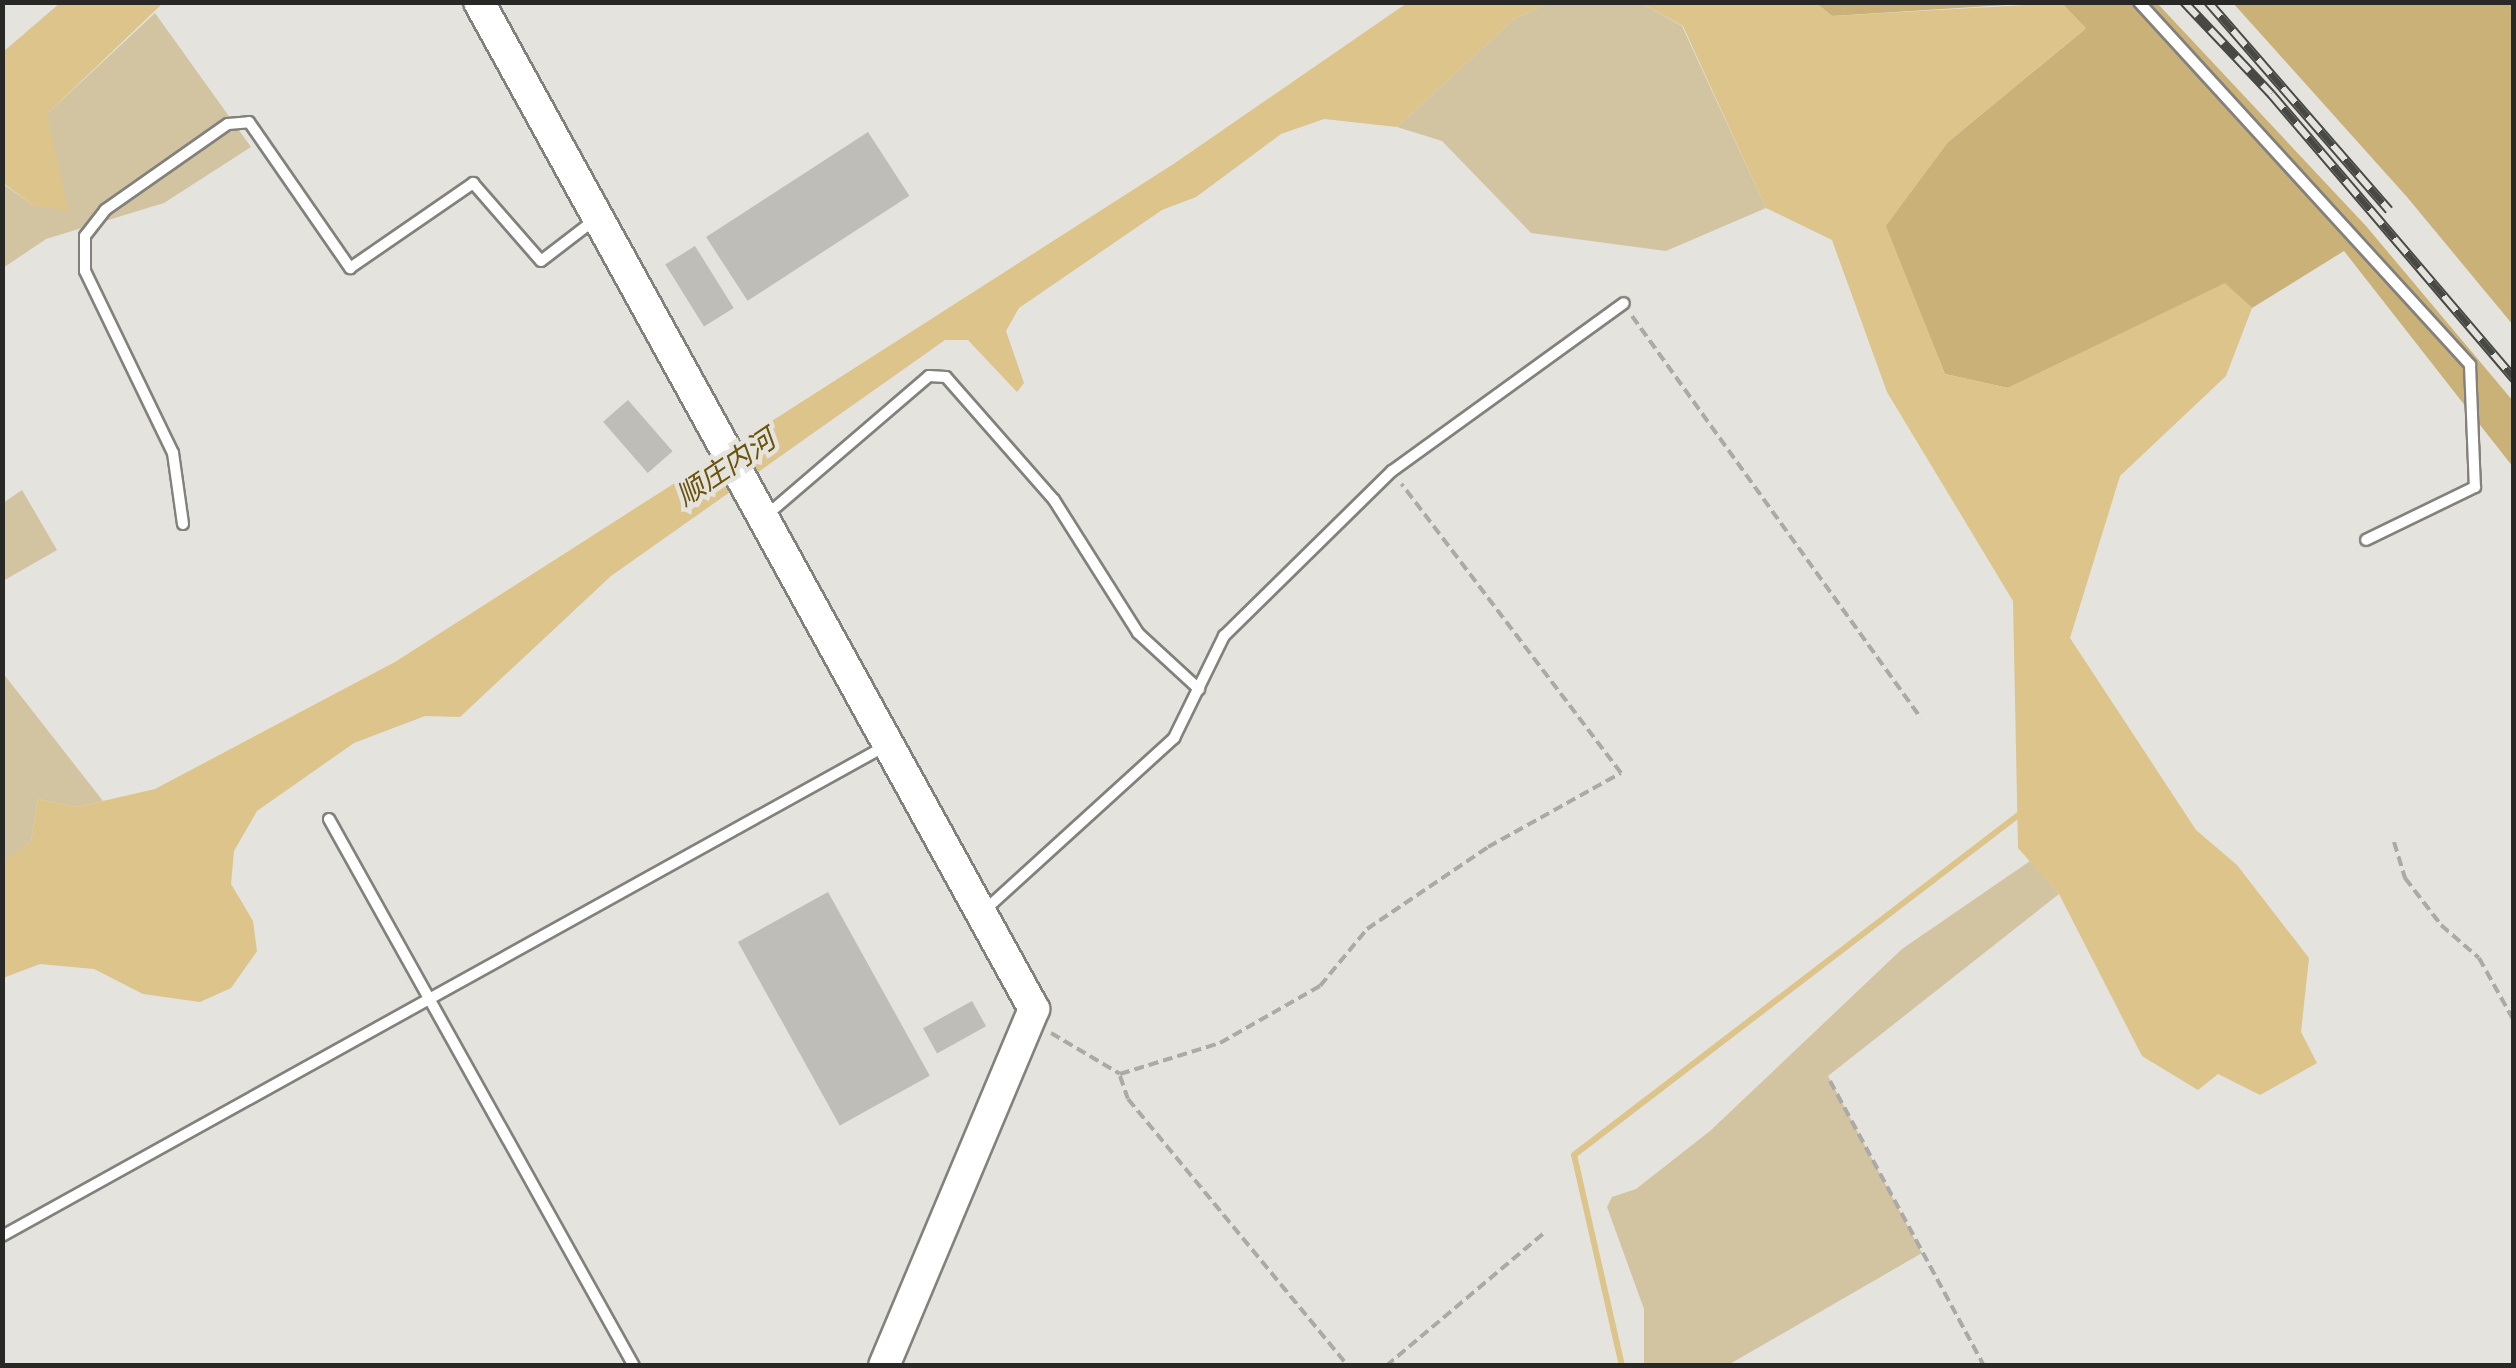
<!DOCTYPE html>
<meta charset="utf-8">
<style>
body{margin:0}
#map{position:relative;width:2516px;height:1368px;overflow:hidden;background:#e5e3de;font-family:Arial,"Noto Sans SC",sans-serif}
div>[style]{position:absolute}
.green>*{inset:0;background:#d3c4a1}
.forest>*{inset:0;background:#c9b178}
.water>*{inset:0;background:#dcc48a}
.stream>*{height:6px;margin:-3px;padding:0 3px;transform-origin:3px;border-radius:3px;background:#dcc48a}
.building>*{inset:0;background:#bfbdb8;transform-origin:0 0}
.path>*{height:4px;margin-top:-2px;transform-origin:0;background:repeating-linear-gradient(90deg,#acaaa6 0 10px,transparent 0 15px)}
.roads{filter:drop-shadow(2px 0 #83817c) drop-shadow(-2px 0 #83817c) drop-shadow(0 2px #83817c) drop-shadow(0 -2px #83817c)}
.lane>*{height:10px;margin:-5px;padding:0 5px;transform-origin:5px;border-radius:5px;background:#fff}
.secondary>*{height:30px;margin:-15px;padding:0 15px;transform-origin:15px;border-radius:15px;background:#fff}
.rail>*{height:10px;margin-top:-5px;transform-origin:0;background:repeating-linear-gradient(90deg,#e5e3de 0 19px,#484845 0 38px);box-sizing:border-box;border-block:2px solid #484845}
span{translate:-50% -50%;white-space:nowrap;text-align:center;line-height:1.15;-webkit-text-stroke:9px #e5e3de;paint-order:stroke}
.water-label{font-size:28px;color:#6b530c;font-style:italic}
.frame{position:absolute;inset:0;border:5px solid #282826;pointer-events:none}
</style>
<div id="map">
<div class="green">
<i style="clip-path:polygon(1549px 3px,1641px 3px,1682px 26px,1766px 208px,1666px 251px,1531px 233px,1442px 141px,1397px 127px,1514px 19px)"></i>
<i style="clip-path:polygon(155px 13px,251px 147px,164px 203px,46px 239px,3px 268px,2px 183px,34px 206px,47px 114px)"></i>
<i style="clip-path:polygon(22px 490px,57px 550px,3px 581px,3px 503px)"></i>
<i style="clip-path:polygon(2px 672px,103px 801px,77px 807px,38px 799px,31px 841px,3px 863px)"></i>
<i style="clip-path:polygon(2030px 861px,2059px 894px,1828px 1076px,1922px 1253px,1728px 1365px,1644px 1365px,1644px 1309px,1607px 1207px,1612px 1197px,1636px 1189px,1710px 1131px,1902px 949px)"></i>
</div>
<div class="forest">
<i style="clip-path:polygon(1816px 3px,2038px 3px,1832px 16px)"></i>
<i style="clip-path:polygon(2062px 3px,2157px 3px,2366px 226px,2513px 401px,2513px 467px,2344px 251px,2252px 308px,2225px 284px,2008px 388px,1945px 374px,1885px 226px,1948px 142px,2085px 29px)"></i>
<i style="clip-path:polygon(2233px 3px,2513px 3px,2513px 325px,2407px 197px)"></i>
</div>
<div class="water">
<i style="clip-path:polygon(60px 3px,163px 3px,47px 114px,68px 211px,34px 206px,2px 182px,3px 52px)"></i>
<i style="clip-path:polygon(1407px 3px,1549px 3px,1514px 19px,1397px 127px,1324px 119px,1281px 134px,1196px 197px,1162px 210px,1019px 308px,1006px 331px,1024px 383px,1017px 392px,968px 340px,945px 340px,611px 576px,460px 717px,425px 716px,354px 743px,257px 811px,234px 851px,231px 884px,253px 921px,257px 951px,231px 988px,200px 1002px,143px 994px,94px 969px,40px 964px,3px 978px,2px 863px,31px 841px,38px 799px,77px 807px,155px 789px,395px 662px,1175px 163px)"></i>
<i style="clip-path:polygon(1641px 3px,1816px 3px,1832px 16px,2062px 3px,2086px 28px,1948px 142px,1886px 226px,1945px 374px,2008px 388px,2225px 283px,2252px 308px,2226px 376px,2120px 476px,2070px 638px,2196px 830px,2237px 865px,2309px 958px,2301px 1032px,2317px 1063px,2260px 1095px,2218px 1074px,2198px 1090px,2142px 1056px,2059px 894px,2018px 848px,2013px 601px,1887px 392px,1832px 240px,1766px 208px,1683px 26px)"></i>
</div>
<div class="stream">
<i style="left:1622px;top:1366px;width:216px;rotate:-102.8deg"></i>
<i style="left:1574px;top:1155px;width:563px;rotate:-37.42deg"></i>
</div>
<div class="building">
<i style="left:868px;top:132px;width:76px;height:193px;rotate:57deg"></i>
<i style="left:695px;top:246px;width:73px;height:35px;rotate:58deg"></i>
<i style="left:628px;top:400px;width:68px;height:33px;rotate:49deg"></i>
<i style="left:828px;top:892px;width:210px;height:103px;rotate:61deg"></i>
<i style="left:972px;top:1001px;width:29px;height:56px;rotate:61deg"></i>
</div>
<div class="path">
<i style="left:1632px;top:316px;width:495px;rotate:54.3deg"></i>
<i style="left:2394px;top:842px;width:38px;rotate:73deg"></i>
<i style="left:2405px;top:878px;width:59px;rotate:52.5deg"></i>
<i style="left:2441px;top:925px;width:50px;rotate:41deg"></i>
<i style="left:2479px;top:958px;width:72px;rotate:60.9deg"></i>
<i style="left:1051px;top:1033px;width:80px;rotate:30.7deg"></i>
<i style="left:1120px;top:1074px;width:105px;rotate:-17.2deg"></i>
<i style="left:1220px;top:1043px;width:115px;rotate:-29.7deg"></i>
<i style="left:1320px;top:986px;width:74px;rotate:-50.5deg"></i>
<i style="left:1367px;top:929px;width:146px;rotate:-34.1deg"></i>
<i style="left:1488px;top:847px;width:152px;rotate:-29.1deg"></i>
<i style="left:1621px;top:773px;width:363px;rotate:-127.2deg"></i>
<i style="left:1120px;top:1076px;width:24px;rotate:71deg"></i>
<i style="left:1128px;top:1099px;width:346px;rotate:50.5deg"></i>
<i style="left:1830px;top:1081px;width:324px;rotate:61.6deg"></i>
<i style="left:1386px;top:1366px;width:207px;rotate:-40.1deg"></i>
</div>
<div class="roads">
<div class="lane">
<i style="left:2139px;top:2px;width:491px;rotate:47.6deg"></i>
<i style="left:2470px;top:365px;width:122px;rotate:87.7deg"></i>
<i style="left:2475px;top:487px;width:121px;rotate:154.1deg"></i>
<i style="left:768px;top:514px;width:212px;rotate:-40.6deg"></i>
<i style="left:929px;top:376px;width:17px;rotate:3deg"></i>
<i style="left:946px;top:377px;width:164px;rotate:48.7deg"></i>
<i style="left:1054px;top:500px;width:157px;rotate:57.7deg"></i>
<i style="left:1138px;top:633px;width:83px;rotate:42.6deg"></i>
<i style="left:183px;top:524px;width:72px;rotate:-98deg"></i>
<i style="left:173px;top:453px;width:202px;rotate:-115.8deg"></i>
<i style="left:85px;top:271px;width:35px;rotate:-90deg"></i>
<i style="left:85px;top:236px;width:33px;rotate:-52deg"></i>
<i style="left:105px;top:210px;width:150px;rotate:-35deg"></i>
<i style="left:228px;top:124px;width:21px;rotate:-5deg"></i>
<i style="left:249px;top:122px;width:178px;rotate:55.3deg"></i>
<i style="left:350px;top:268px;width:150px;rotate:-34.6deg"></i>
<i style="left:473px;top:183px;width:103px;rotate:48.9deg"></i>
<i style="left:541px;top:261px;width:71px;rotate:-37.5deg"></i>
<i style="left:329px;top:819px;width:626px;rotate:60.86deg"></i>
<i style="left:985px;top:910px;width:256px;rotate:-42.3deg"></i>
<i style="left:1174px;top:738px;width:114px;rotate:-63.9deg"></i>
<i style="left:1224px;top:636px;width:235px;rotate:-44.5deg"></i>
<i style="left:1392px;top:471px;width:286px;rotate:-35.9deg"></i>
<i style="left:2px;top:1236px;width:1012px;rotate:-29.02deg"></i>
</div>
<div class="secondary">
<i style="left:479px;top:2px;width:1150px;rotate:61.14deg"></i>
<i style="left:1034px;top:1009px;width:387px;rotate:112.8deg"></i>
</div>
</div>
<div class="rail">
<i style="left:2184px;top:2px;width:127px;rotate:46.6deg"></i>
<i style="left:2271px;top:94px;width:375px;rotate:49.5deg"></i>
<i style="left:2208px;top:2px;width:276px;rotate:49deg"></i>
</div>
<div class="water-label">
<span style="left:726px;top:468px;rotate:-34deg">顺庄内河</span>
</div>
<div class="frame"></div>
</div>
